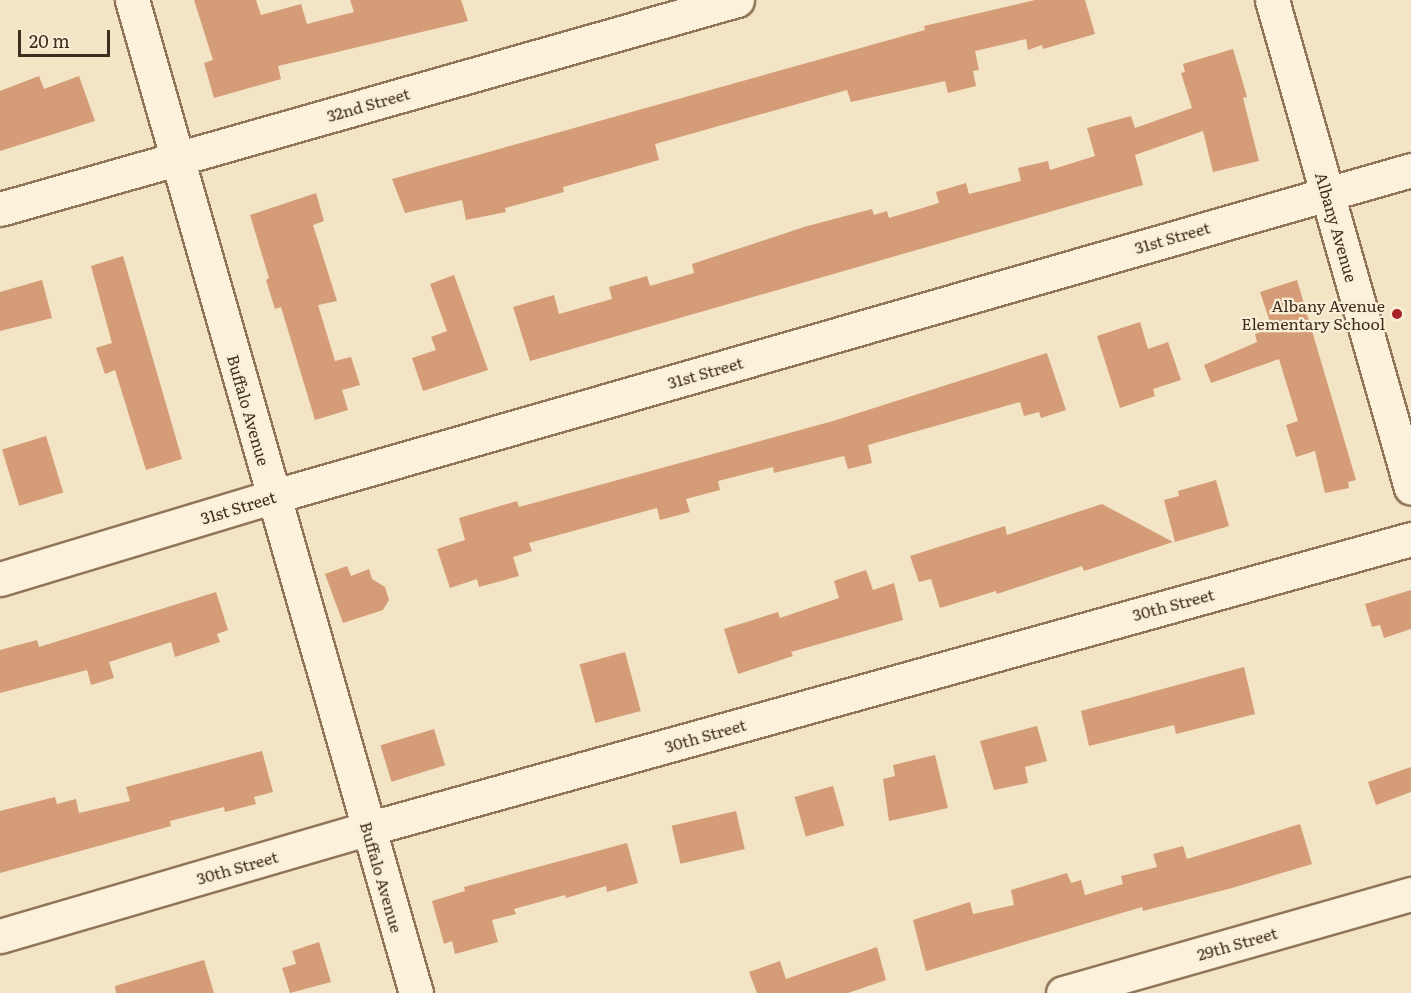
<!DOCTYPE html>
<style>
body{margin:0}
#map{position:relative;width:1411px;height:993px;overflow:hidden;background:#f2e4c5;font-family:Literata,serif}
div>[style]{position:absolute}
.building>*{inset:0;background:#d49c77;transform-origin:0 0}
.roads{filter:drop-shadow(2px 0 #907559) drop-shadow(-2px 0 #907559) drop-shadow(0 2px #907559) drop-shadow(0 -2px #907559)}
.minor>*{height:33px;margin:-16.5px;padding:0 16.5px;transform-origin:16.5px;border-radius:16.5px;background:#fcf1da}
.dots>*{width:16px;height:16px;translate:-50% -50%;box-sizing:border-box;border:3px solid #f9eed6;border-radius:50%}
span{translate:-50% -50%;white-space:nowrap;text-align:center;line-height:1.15;-webkit-text-stroke:4.5px #f9eed6;paint-order:stroke}
.street-label{font-size:16px;color:#3e2d1e}
.poi-label{font-size:16px;color:#3e2d1e}
.right{translate:-100% -50%;text-align:right}
.scale{position:absolute;left:18px;top:30px;width:92px;height:27px;box-sizing:border-box;border:3px solid #3e2d1e;border-top:0;padding-left:8px;font-size:18px;line-height:21px;white-space:nowrap;color:#3e2d1e;-webkit-text-stroke:4px #f9eed6;paint-order:stroke}
</style>
<div id="map">
<div class="building">
<i style="clip-path:polygon(194px 0,256px 0,261px 15px,301px 4px,307px 24px,354px 12px,350px 0,461px 0,468px 21px,278px 66px,281px 79px,214px 98px,204px 63px,213px 60px)"></i>
<i style="clip-path:polygon(1035px 0,1085px 0,1095px 34px,1043px 49px,1042px 45px,1028px 50px,1026px 39px,975px 51px,979px 70px,973px 71px,976px 86px,948px 93px,945px 81px,851px 102px,847px 90px,655px 144px,659px 160px,563px 187px,564px 192px,505px 208px,506px 212px,466px 220px,462px 200px,405px 213px,392px 179px,925px 30px,924px 26px)"></i>
<i style="clip-path:polygon(1233px 49px,1247px 97px,1243px 98px,1259px 161px,1213px 172px,1203px 131px,1135px 155px,1143px 185px,530px 361px,513px 307px,554px 295px,559px 314px,612px 299px,609px 287px,647px 276px,650px 286px,694px 273px,692px 264px,804px 227px,872px 209px,874px 215px,887px 211px,889px 218px,939px 203px,936px 192px,966px 183px,969px 194px,1021px 181px,1018px 168px,1048px 161px,1050px 170px,1095px 156px,1087px 128px,1131px 116px,1135px 128px,1192px 108px,1181px 73px,1185px 72px,1183px 64px)"></i>
<i style="clip-path:polygon(39px 76px,44px 89px,79px 76px,95px 121px,0 151px,0 91px)"></i>
<i style="clip-path:polygon(316px 193px,324px 221px,313px 225px,337px 301px,318px 305px,335px 361px,351px 357px,360px 385px,342px 390px,348px 410px,315px 420px,281px 307px,275px 309px,266px 280px,269px 278px,250px 215px)"></i>
<i style="clip-path:polygon(123px 256px,182px 459px,146px 470px,115px 370px,105px 374px,96px 348px,112px 343px,91px 266px)"></i>
<i style="clip-path:polygon(454px 275px,488px 370px,423px 391px,412px 358px,436px 350px,431px 337px,447px 331px,430px 284px)"></i>
<i style="clip-path:polygon(42px 280px,52px 318px,0 331px,0 292px)"></i>
<i style="clip-path:polygon(1297px 280px,1356px 480px,1348px 482px,1349px 488px,1325px 493px,1315px 451px,1296px 457px,1286px 425px,1298px 421px,1279px 359px,1211px 383px,1204px 365px,1257px 342px,1255px 334px,1272px 328px,1260px 292px)"></i>
<i style="clip-path:polygon(1140px 322px,1148px 349px,1168px 342px,1181px 380px,1153px 389px,1155px 396px,1120px 408px,1097px 336px)"></i>
<i style="clip-path:polygon(1047px 353px,1066px 410px,1041px 418px,1039px 412px,1024px 416px,1020px 402px,868px 445px,872px 463px,848px 469px,844px 456px,774px 473px,773px 467px,718px 481px,720px 490px,686px 499px,690px 512px,660px 520px,657px 508px,529px 543px,532px 551px,513px 557px,519px 576px,479px 587px,477px 579px,450px 588px,437px 549px,465px 540px,459px 518px,517px 501px,519px 507px,833px 421px)"></i>
<i style="left:46px;top:436px;width:59px;height:46px;rotate:73deg"></i>
<i style="clip-path:polygon(1216px 480px,1229px 526px,1175px 542px,1164px 500px,1179px 496px,1178px 491px)"></i>
<i style="clip-path:polygon(1102px 504px,1173px 542px,1084px 571px,1082px 566px,997px 594px,996px 591px,940px 608px,931px 579px,919px 582px,910px 556px,1005px 526px,1007px 535px)"></i>
<i style="clip-path:polygon(347px 566px,351px 576px,369px 569px,372px 579px,385px 587px,389px 600px,383px 610px,343px 623px,325px 574px)"></i>
<i style="clip-path:polygon(866px 570px,873px 590px,894px 583px,903px 620px,791px 652px,793px 656px,738px 674px,724px 629px,778px 612px,780px 618px,839px 598px,834px 581px)"></i>
<i style="clip-path:polygon(1411px 590px,1411px 629px,1384px 638px,1380px 625px,1372px 627px,1365px 604px)"></i>
<i style="clip-path:polygon(216px 592px,228px 630px,217px 634px,220px 642px,175px 657px,171px 642px,109px 662px,114px 678px,91px 685px,87px 670px,0 693px,0 650px,37px 640px,39px 647px)"></i>
<i style="left:625px;top:652px;width:61px;height:47px;rotate:75deg"></i>
<i style="clip-path:polygon(1244px 667px,1255px 714px,1176px 734px,1174px 725px,1089px 746px,1081px 711px)"></i>
<i style="clip-path:polygon(1037px 726px,1047px 761px,1025px 767px,1028px 783px,994px 790px,980px 741px)"></i>
<i style="left:434px;top:729px;width:38px;height:56px;rotate:73deg"></i>
<i style="clip-path:polygon(262px 751px,273px 792px,254px 797px,256px 804px,225px 812px,224px 807px,170px 821px,171px 826px,0 873px,0 811px,55px 797px,57px 804px,76px 799px,79px 813px,130px 801px,126px 787px)"></i>
<i style="clip-path:polygon(935px 755px,948px 808px,889px 821px,883px 779px,895px 776px,893px 765px)"></i>
<i style="clip-path:polygon(1411px 767px,1411px 792px,1376px 805px,1368px 782px)"></i>
<i style="left:833px;top:786px;width:41px;height:40px;rotate:74deg"></i>
<i style="left:736px;top:811px;width:39px;height:66px;rotate:77deg"></i>
<i style="clip-path:polygon(1300px 824px,1312px 864px,1232px 888px,1143px 911px,1142px 907px,926px 971px,913px 920px,970px 902px,973px 914px,1014px 905px,1011px 890px,1067px 873px,1071px 883px,1081px 880px,1085px 895px,1123px 884px,1121px 876px,1157px 867px,1153px 854px,1183px 846px,1187px 859px)"></i>
<i style="clip-path:polygon(627px 843px,638px 883px,607px 892px,606px 886px,566px 898px,565px 895px,514px 909px,516px 914px,492px 920px,498px 942px,455px 954px,452px 941px,444px 944px,432px 901px,465px 891px,464px 887px)"></i>
<i style="clip-path:polygon(319px 942px,331px 982px,290px 993px,282px 968px,296px 964px,292px 951px)"></i>
<i style="clip-path:polygon(877px 947px,886px 980px,848px 993px,757px 993px,749px 972px,780px 961px,786px 979px)"></i>
<i style="clip-path:polygon(204px 960px,214px 993px,116px 993px,115px 986px)"></i>
</div>
<div class="roads">
<div class="minor">
<i style="left:132px;top:0;width:1033px;rotate:74.04deg"></i>
<i style="left:1272px;top:0;width:507px;rotate:74.1deg"></i>
<i style="left:0;top:209px;width:766px;rotate:-15.83deg"></i>
<i style="left:0;top:579px;width:287px;rotate:-16.8deg"></i>
<i style="left:275px;top:496px;width:1182px;rotate:-16.01deg"></i>
<i style="left:0;top:936px;width:382px;rotate:-16.3deg"></i>
<i style="left:367px;top:829px;width:1084px;rotate:-15.52deg"></i>
<i style="left:1063px;top:993px;width:362px;rotate:-15.9deg"></i>
</div>
</div>
<div class="dots">
<i style="left:1397px;top:314px;background:#a52327"></i>
</div>
<div class="street-label">
<span style="left:368px;top:104px;rotate:-16deg">32nd Street</span>
<span style="left:1337px;top:227px;rotate:74deg">Albany Avenue</span>
<span style="left:1172px;top:237px;rotate:-16deg">31st Street</span>
<span style="left:705px;top:372px;rotate:-16deg">31st Street</span>
<span style="left:249px;top:410px;rotate:74deg">Buffalo Avenue</span>
<span style="left:238px;top:507px;rotate:-17deg">31st Street</span>
<span style="left:1173px;top:604px;rotate:-15deg">30th Street</span>
<span style="left:705px;top:735px;rotate:-16deg">30th Street</span>
<span style="left:237px;top:867px;rotate:-16deg">30th Street</span>
<span style="left:382px;top:877px;rotate:74deg">Buffalo Avenue</span>
<span style="left:1237px;top:943px;rotate:-16deg">29th Street</span>
</div>
<div class="poi-label">
<span class="right" style="left:1385px;top:314px">Albany Avenue<br>Elementary School</span>
</div>
<div class="scale">20 m</div>
</div>
